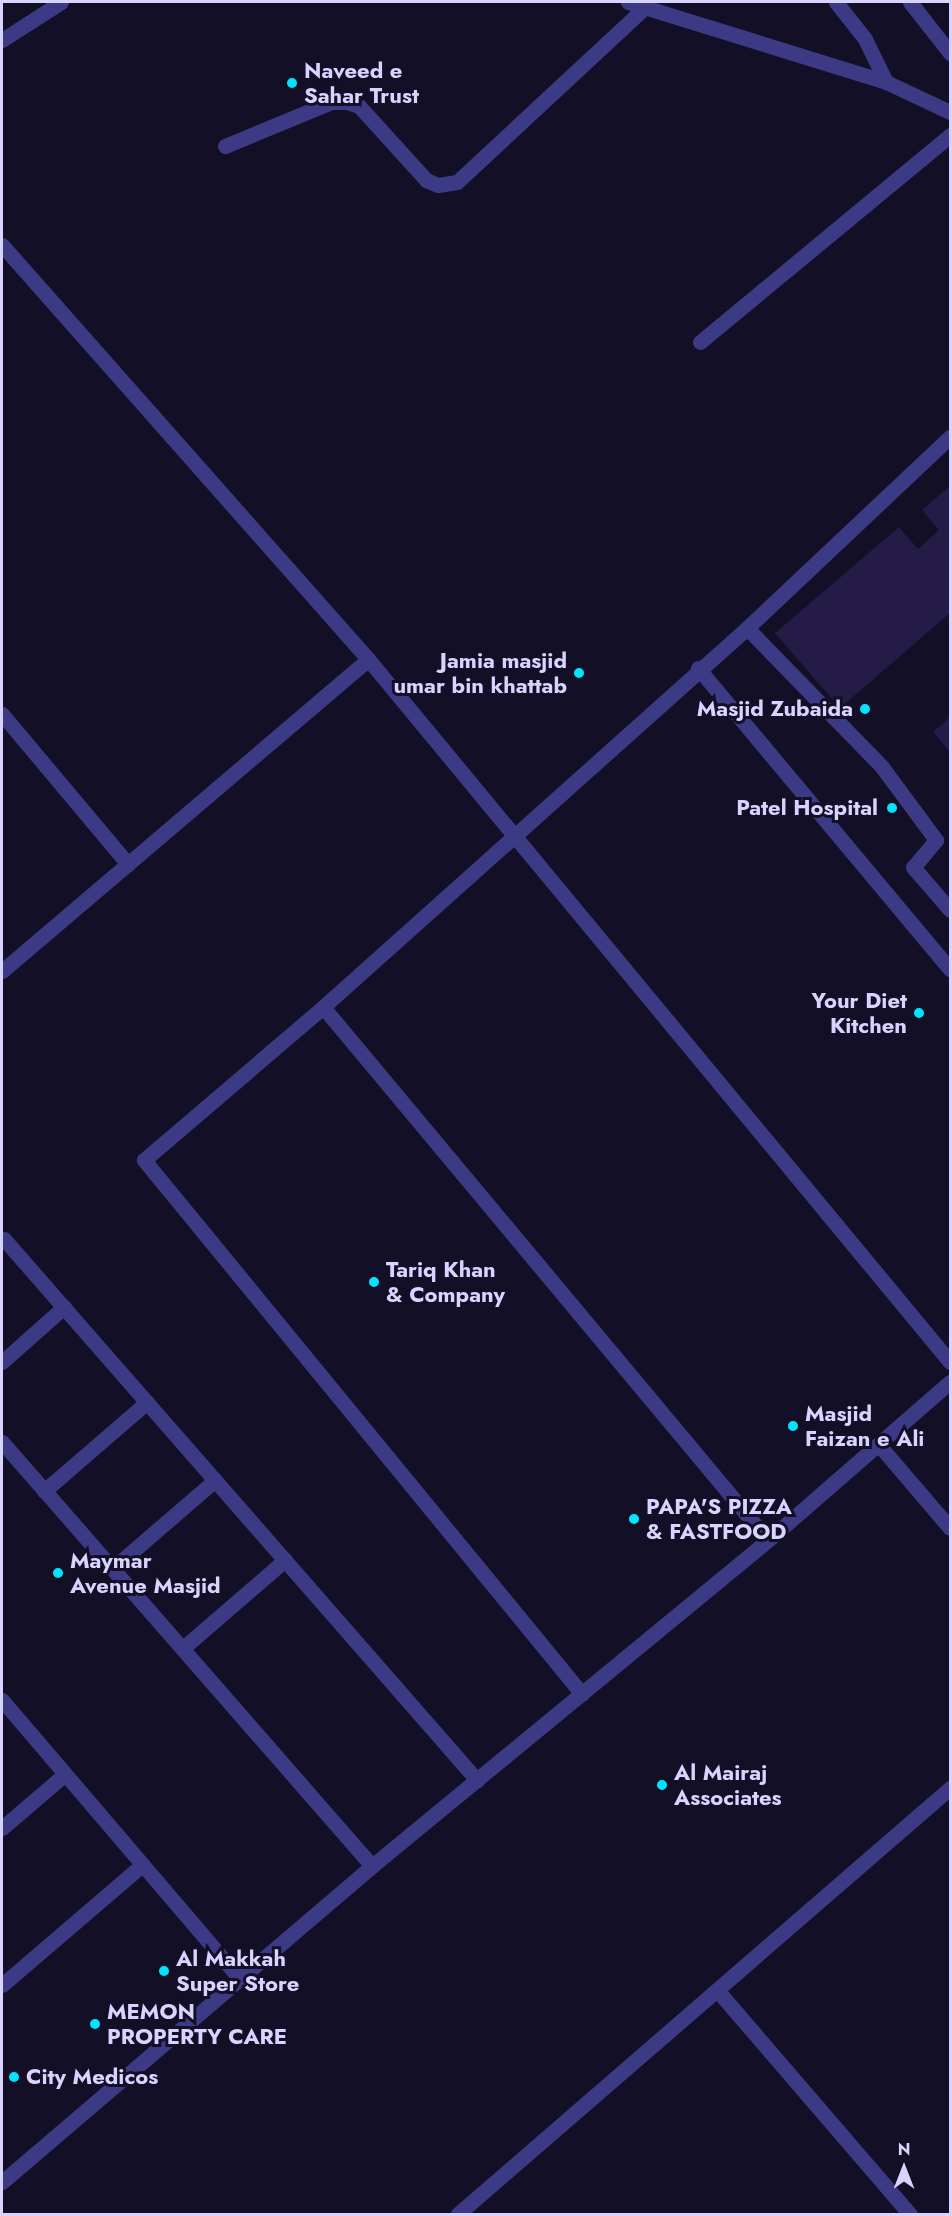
<!DOCTYPE html>
<style>
body{margin:0}
#map{position:relative;width:952px;height:2216px;overflow:hidden;background:#130f26;font-family:Jost,sans-serif}
div>[style]{position:absolute}
.building>*{inset:0;background:#241b47}
.street>*{height:15px;margin:-7.5px;padding:0 7.5px;transform-origin:7.5px;border-radius:7.5px;background:#3d3a85}
.dots>*{width:16px;height:16px;translate:-50% -50%;box-sizing:border-box;border:3px solid #130f26;border-radius:50%}
span{translate:-50% -50%;white-space:nowrap;text-align:center;line-height:1.15;-webkit-text-stroke:6px #130f26;paint-order:stroke}
.poi-label{font-size:22px;color:#d9d4ff;font-weight:700}
.left{translate:0 -50%;text-align:left}
.right{translate:-100% -50%;text-align:right}
.frame{position:absolute;inset:0;border:3px solid #d9d4ff;pointer-events:none}
.north{position:absolute;left:874px;top:2138px;width:60px;height:60px;-webkit-text-stroke:4px #130f26;paint-order:stroke;rotate:0deg;font-size:16px;font-weight:700;line-height:24px;text-align:center;color:#d9d4ff}
.north::after{content:'';display:block;margin:auto;width:21px;height:27px;background:#d9d4ff;clip-path:polygon(50% 0,100% 100%,50% 72%,0 100%)}
</style>
<div id="map">
<div class="building">
<i style="clip-path:polygon(950px 486px,950px 613px,840px 708px,775px 633px,899px 527px,918px 549px,939px 530px,922px 510px)"></i>
<i style="clip-path:polygon(950px 717px,950px 752px,933px 732px)"></i>
</div>
<div class="street">
<i style="left:628px;top:2px;width:270px;rotate:17.2deg"></i>
<i style="left:886px;top:82px;width:71px;rotate:25.1deg"></i>
<i style="left:836px;top:2px;width:47px;rotate:51.9deg"></i>
<i style="left:865px;top:39px;width:48px;rotate:64deg"></i>
<i style="left:910px;top:2px;width:65px;rotate:51.9deg"></i>
<i style="left:2px;top:40px;width:70px;rotate:-32.8deg"></i>
<i style="left:225px;top:146px;width:115px;rotate:-22.5deg"></i>
<i style="left:331px;top:102px;width:16px"></i>
<i style="left:347px;top:102px;width:13px;rotate:18deg"></i>
<i style="left:359px;top:106px;width:100px;rotate:47.8deg"></i>
<i style="left:426px;top:180px;width:13px;rotate:23deg"></i>
<i style="left:438px;top:185px;width:19px;rotate:-9deg"></i>
<i style="left:457px;top:182px;width:257px;rotate:-42.9deg"></i>
<i style="left:2px;top:245px;width:553px;rotate:48.52deg"></i>
<i style="left:368px;top:659px;width:913px;rotate:50.38deg"></i>
<i style="left:700px;top:342px;width:325px;rotate:-39.6deg"></i>
<i style="left:747px;top:628px;width:194px;rotate:45.8deg"></i>
<i style="left:882px;top:767px;width:91px;rotate:53.5deg"></i>
<i style="left:936px;top:840px;width:35px;rotate:130deg"></i>
<i style="left:913px;top:867px;width:57px;rotate:49.3deg"></i>
<i style="left:698px;top:668px;width:393px;rotate:50.1deg"></i>
<i style="left:2px;top:714px;width:196px;rotate:50deg"></i>
<i style="left:2px;top:971px;width:481px;rotate:-40.4deg"></i>
<i style="left:323px;top:1007px;width:694px;rotate:50.14deg"></i>
<i style="left:4px;top:1239px;width:719px;rotate:48.84deg"></i>
<i style="left:2px;top:1362px;width:83px;rotate:-41.6deg"></i>
<i style="left:2px;top:1442px;width:563px;rotate:48.89deg"></i>
<i style="left:879px;top:1445px;width:109px;rotate:49.5deg"></i>
<i style="left:44px;top:1491px;width:136px;rotate:-40.8deg"></i>
<i style="left:112px;top:1569px;width:136px;rotate:-40.8deg"></i>
<i style="left:183px;top:1648px;width:135px;rotate:-40.8deg"></i>
<i style="left:582px;top:1694px;width:691px;rotate:-129.36deg"></i>
<i style="left:144px;top:1160px;width:235px;rotate:-40.5deg"></i>
<i style="left:323px;top:1007px;width:569px;rotate:-41.79deg"></i>
<i style="left:747px;top:628px;width:279px;rotate:-43.3deg"></i>
<i style="left:2px;top:1700px;width:368px;rotate:49.5deg"></i>
<i style="left:2px;top:1828px;width:83px;rotate:-40.6deg"></i>
<i style="left:2px;top:1985px;width:184px;rotate:-40.6deg"></i>
<i style="left:717px;top:1990px;width:296px;rotate:49.3deg"></i>
<i style="left:2px;top:2182px;width:487px;rotate:-40.5deg"></i>
<i style="left:372px;top:1866px;width:513px;rotate:-39.46deg"></i>
<i style="left:768px;top:1540px;width:241px;rotate:-41deg"></i>
<i style="left:458px;top:2214px;width:651px;rotate:-40.89deg"></i>
</div>
<div class="dots">
<i style="left:292px;top:83px;background:#00e5ff"></i>
<i style="left:579px;top:673px;background:#00e5ff"></i>
<i style="left:865px;top:709px;background:#00e5ff"></i>
<i style="left:892px;top:808px;background:#00e5ff"></i>
<i style="left:919px;top:1013px;background:#00e5ff"></i>
<i style="left:374px;top:1282px;background:#00e5ff"></i>
<i style="left:793px;top:1426px;background:#00e5ff"></i>
<i style="left:634px;top:1519px;background:#00e5ff"></i>
<i style="left:58px;top:1573px;background:#00e5ff"></i>
<i style="left:662px;top:1785px;background:#00e5ff"></i>
<i style="left:164px;top:1971px;background:#00e5ff"></i>
<i style="left:95px;top:2024px;background:#00e5ff"></i>
<i style="left:14px;top:2077px;background:#00e5ff"></i>
</div>
<div class="poi-label">
<span class="left" style="left:304px;top:83px">Naveed e<br>Sahar Trust</span>
<span class="right" style="left:567px;top:673px">Jamia masjid<br>umar bin khattab</span>
<span class="right" style="left:853px;top:709px">Masjid Zubaida</span>
<span class="right" style="left:878px;top:808px">Patel Hospital</span>
<span class="right" style="left:907px;top:1013px">Your Diet<br>Kitchen</span>
<span class="left" style="left:386px;top:1282px">Tariq Khan<br>&amp; Company</span>
<span class="left" style="left:805px;top:1426px">Masjid<br>Faizan e Ali</span>
<span class="left" style="left:646px;top:1519px">PAPA'S PIZZA<br>&amp; FASTFOOD</span>
<span class="left" style="left:70px;top:1573px">Maymar<br>Avenue Masjid</span>
<span class="left" style="left:674px;top:1785px">Al Mairaj<br>Associates</span>
<span class="left" style="left:176px;top:1971px">Al Makkah<br>Super Store</span>
<span class="left" style="left:107px;top:2024px">MEMON<br>PROPERTY CARE</span>
<span class="left" style="left:26px;top:2077px">City Medicos</span>
</div>
<div class="frame"></div>
<div class="north">N</div>
</div>
